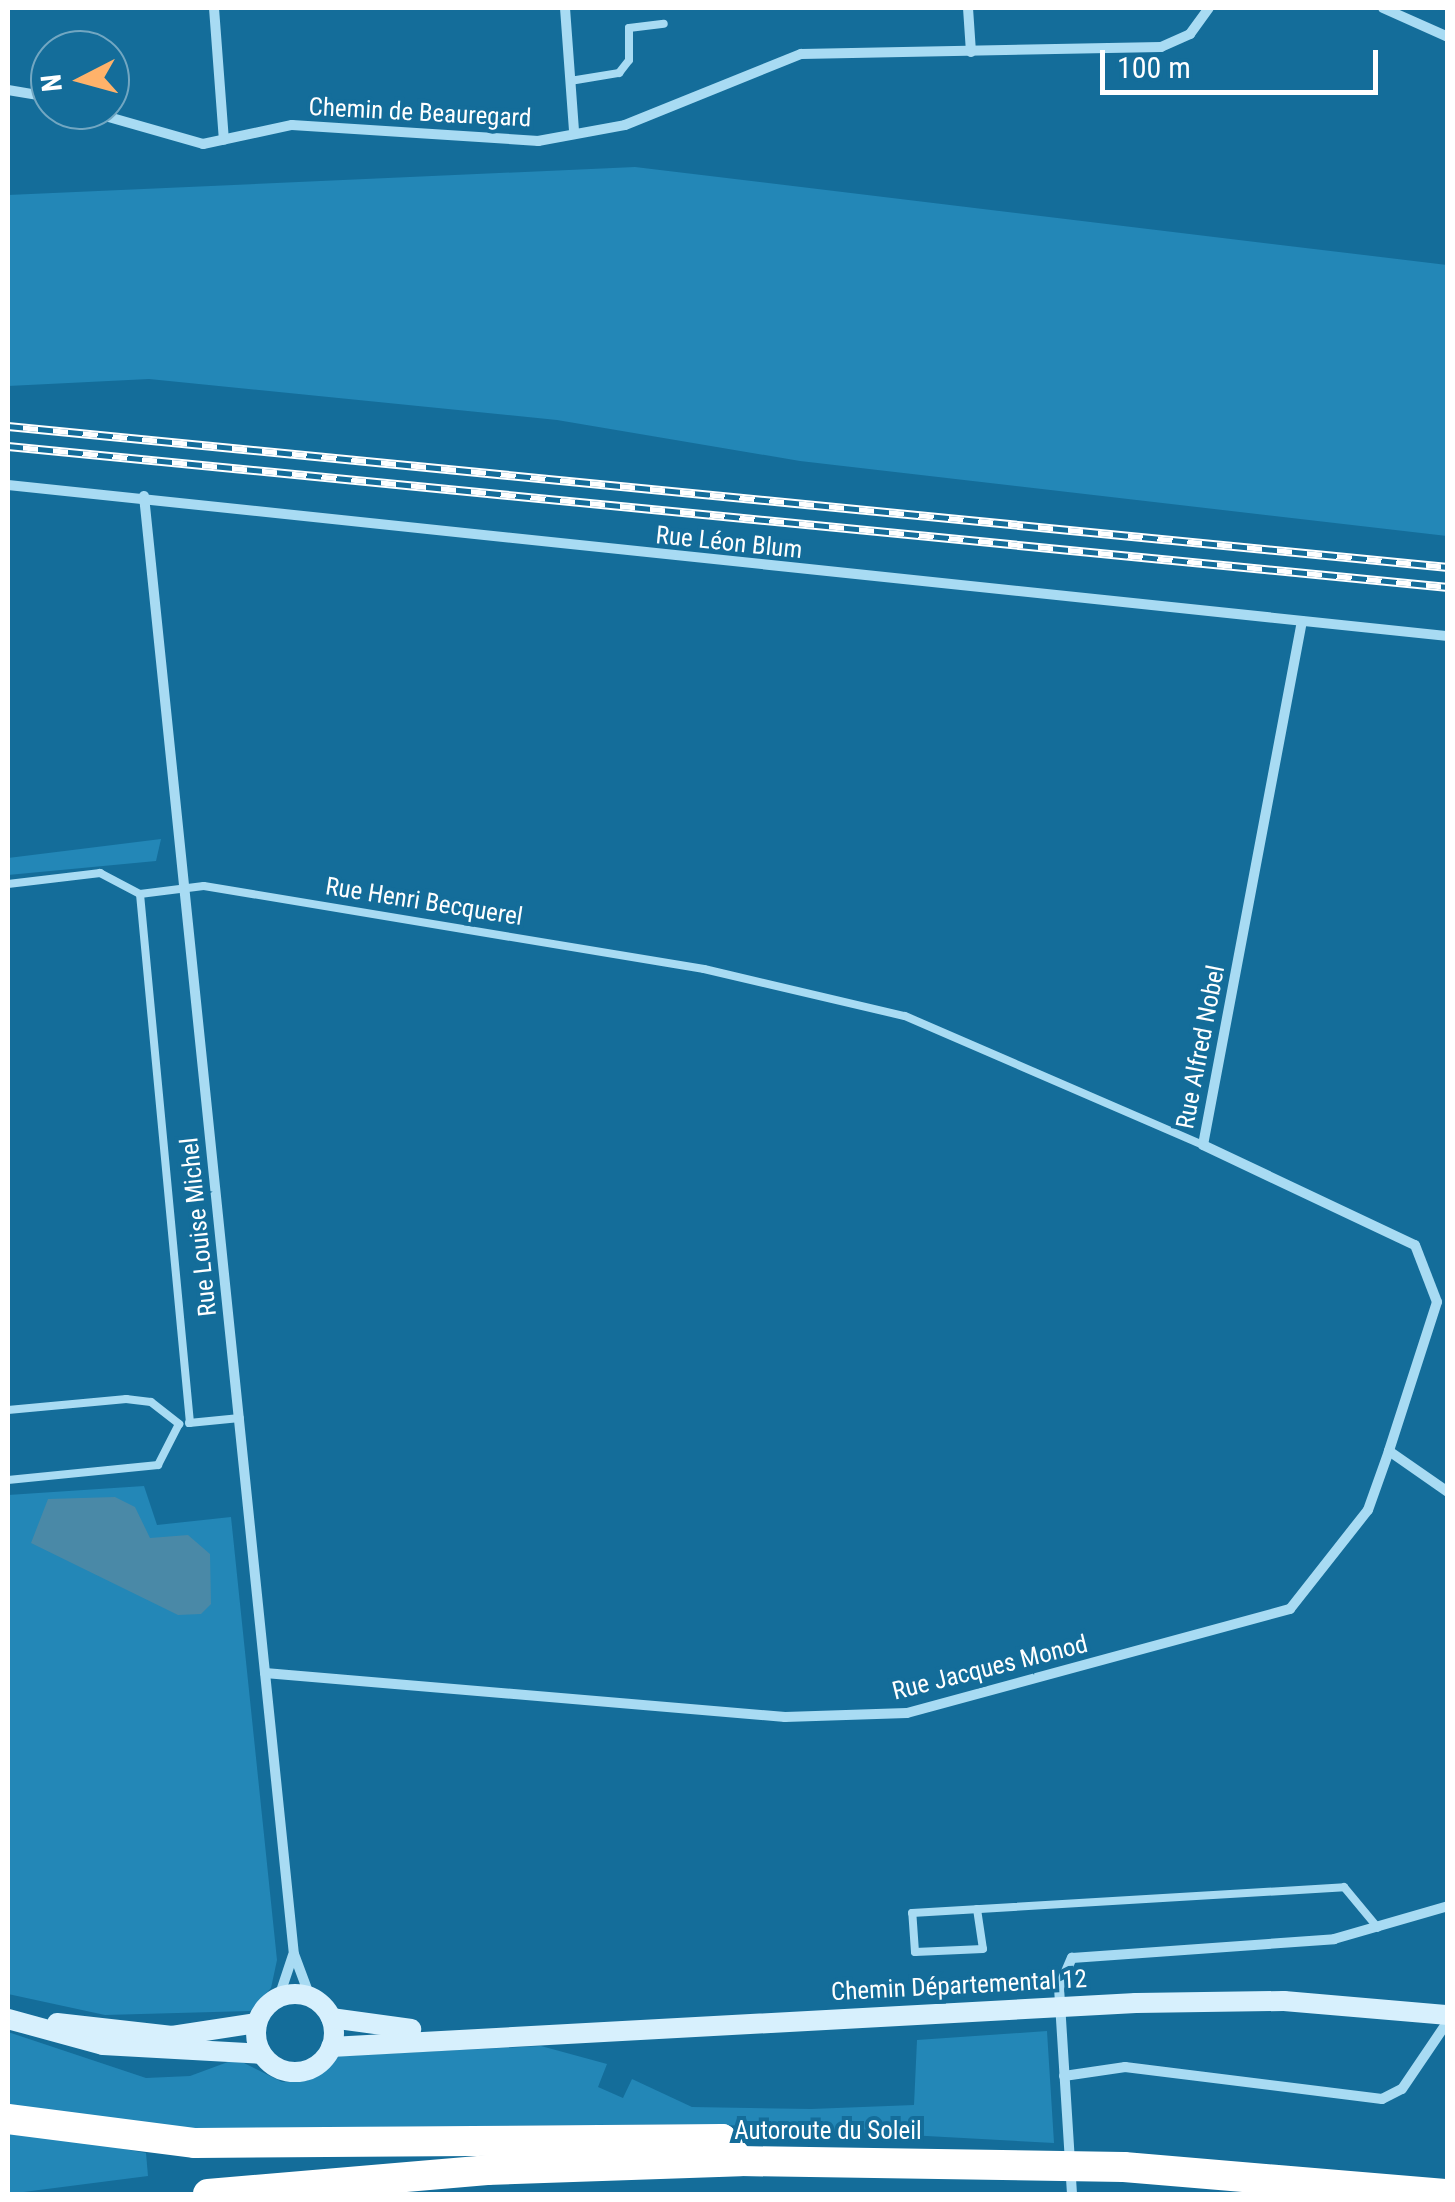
<!DOCTYPE html>
<meta charset="utf-8">
<style>
body{margin:0}
#map{position:relative;width:1455px;height:2202px;overflow:hidden;background:#146d9a;font-family:"Roboto Condensed",sans-serif}
div>[style]{position:absolute}
.green>*{inset:0;background:#2387b7}
.water>*{inset:0;background:#4a89a7}
.lane>*{height:8px;margin:-4px;padding:0 4px;transform-origin:4px;border-radius:4px;background:#a8dbf3}
.street>*{height:10px;margin:-5px;padding:0 5px;transform-origin:5px;border-radius:5px;background:#a8dbf3}
.secondary>*{height:20px;margin:-10px;padding:0 10px;transform-origin:10px;border-radius:10px;background:#d7f0fd}
.secondary>.ring{margin:-10px;padding:0;box-sizing:content-box;background:none;border:20px solid #d7f0fd;border-radius:50%}
.highway>*{height:30px;margin:-15px;padding:0 15px;transform-origin:15px;border-radius:15px;background:#fff}
.rail>*{height:9px;margin-top:-4.5px;transform-origin:0;background:repeating-linear-gradient(90deg,#146d9a 0 15px,#fff 0 30px);box-sizing:border-box;border-block:2px solid #fff}
span{translate:-50% -50%;white-space:nowrap;text-align:center;line-height:1.15;-webkit-text-stroke:8px #146d9a;paint-order:stroke}
.street-label{font-size:25px;color:#fff}
.frame{position:absolute;inset:0;border:10px solid #fff;pointer-events:none}
.north{position:absolute;left:30px;top:30px;width:100px;height:100px;box-sizing:border-box;background:#146d9a;border:2px solid #72a7c2;border-radius:50%;rotate:264deg;font-size:28px;font-weight:700;line-height:40px;text-align:center;color:#fff}
.north::after{content:'';display:block;margin:auto;width:35px;height:45px;background:#ffb26a;clip-path:polygon(50% 0,100% 100%,50% 72%,0 100%)}
.scale{position:absolute;left:1100px;top:50px;width:278px;height:45px;box-sizing:border-box;border:5px solid #fff;border-top:0;padding-left:12px;font-size:30px;line-height:35px;white-space:nowrap;color:#fff;-webkit-text-stroke:8px #146d9a;paint-order:stroke}
</style>
<div id="map">
<div class="green">
<i style="clip-path:polygon(635px 167px,1447px 265px,1447px 536px,800px 461px,557px 420px,149px 379px,8px 386px,8px 195px)"></i>
<i style="clip-path:polygon(161px 839px,156px 861px,8px 875px,8px 858px)"></i>
<i style="clip-path:polygon(144px 1486px,157px 1525px,231px 1517px,277px 1960px,271px 1988px,250px 2011px,105px 2015px,8px 1994px,8px 1495px)"></i>
<i style="clip-path:polygon(1047px 2031px,1054px 2143px,707px 2124px,147px 2129px,8px 2105px,8px 2032px,146px 2078px,190px 2076px,236px 2059px,282px 2082px,307px 2081px,339px 2056px,541px 2046px,607px 2064px,598px 2087px,623px 2098px,632px 2079px,692px 2107px,811px 2109px,914px 2105px,917px 2040px)"></i>
<i style="clip-path:polygon(8px 2128px,146px 2153px,148px 2176px,8px 2194px)"></i>
</div>
<div class="water">
<i style="clip-path:polygon(115px 1497px,135px 1507px,150px 1538px,188px 1535px,210px 1554px,211px 1604px,201px 1614px,178px 1615px,31px 1543px,48px 1499px)"></i>
</div>
<div class="lane">
<i style="left:570px;top:81px;width:50px;rotate:-9.3deg"></i>
<i style="left:619px;top:73px;width:16px;rotate:-52deg"></i>
<i style="left:629px;top:60px;width:32px;rotate:-90deg"></i>
<i style="left:629px;top:28px;width:35px;rotate:-7deg"></i>
<i style="left:8px;top:884px;width:93px;rotate:-6.8deg"></i>
<i style="left:100px;top:873px;width:45px;rotate:27.7deg"></i>
<i style="left:8px;top:1410px;width:119px;rotate:-5.3deg"></i>
<i style="left:126px;top:1399px;width:25px;rotate:7deg"></i>
<i style="left:151px;top:1402px;width:36px;rotate:38deg"></i>
<i style="left:189px;top:1423px;width:51px;rotate:-5.6deg"></i>
<i style="left:190px;top:1423px;width:531px;rotate:-95.4deg"></i>
<i style="left:140px;top:894px;width:64px;rotate:-7.1deg"></i>
<i style="left:204px;top:886px;width:507px;rotate:9.43deg"></i>
<i style="left:704px;top:969px;width:206px;rotate:13.2deg"></i>
<i style="left:905px;top:1016px;width:325px;rotate:23.4deg"></i>
<i style="left:8px;top:1480px;width:151px;rotate:-5.7deg"></i>
<i style="left:158px;top:1465px;width:46px;rotate:-62.9deg"></i>
<i style="left:977px;top:1909px;width:40px;rotate:81.5deg"></i>
<i style="left:983px;top:1949px;width:68px;rotate:177.5deg"></i>
<i style="left:915px;top:1952px;width:39px;rotate:-94deg"></i>
<i style="left:912px;top:1913px;width:433px;rotate:-3.4deg"></i>
<i style="left:1344px;top:1887px;width:53px;rotate:50.3deg"></i>
</div>
<div class="street">
<i style="left:214px;top:8px;width:132px;rotate:85.7deg"></i>
<i style="left:565px;top:8px;width:122px;rotate:85.8deg"></i>
<i style="left:968px;top:8px;width:44px;rotate:86.1deg"></i>
<i style="left:1383px;top:8px;width:71px;rotate:24deg"></i>
<i style="left:8px;top:90px;width:43px;rotate:9.5deg"></i>
<i style="left:84px;top:110px;width:124px;rotate:15.9deg"></i>
<i style="left:203px;top:144px;width:91px;rotate:-12.1deg"></i>
<i style="left:292px;top:125px;width:247px;rotate:3.7deg"></i>
<i style="left:538px;top:141px;width:88px;rotate:-10.4deg"></i>
<i style="left:625px;top:125px;width:190px;rotate:-22deg"></i>
<i style="left:801px;top:54px;width:360px;rotate:-1.1deg"></i>
<i style="left:1161px;top:47px;width:32px;rotate:-24deg"></i>
<i style="left:1190px;top:34px;width:32px;rotate:-54deg"></i>
<i style="left:8px;top:485px;width:1448px;rotate:5.99deg"></i>
<i style="left:144px;top:496px;width:1466px;rotate:84.13deg"></i>
<i style="left:294px;top:1954px;width:46px;rotate:69.6deg"></i>
<i style="left:1302px;top:621px;width:533px;rotate:100.7deg"></i>
<i style="left:1203px;top:1145px;width:234px;rotate:25.3deg"></i>
<i style="left:1415px;top:1245px;width:61px;rotate:68.9deg"></i>
<i style="left:1437px;top:1302px;width:157px;rotate:107.9deg"></i>
<i style="left:1389px;top:1451px;width:72px;rotate:34.8deg"></i>
<i style="left:265px;top:1673px;width:522px;rotate:4.84deg"></i>
<i style="left:785px;top:1717px;width:122px;rotate:-1.9deg"></i>
<i style="left:907px;top:1713px;width:397px;rotate:-15.2deg"></i>
<i style="left:1290px;top:1609px;width:126px;rotate:-51.8deg"></i>
<i style="left:1368px;top:1510px;width:63px;rotate:-70.4deg"></i>
<i style="left:279px;top:1997px;width:44px;rotate:-71.6deg"></i>
<i style="left:1064px;top:2076px;width:62px;rotate:-8.4deg"></i>
<i style="left:1125px;top:2067px;width:259px;rotate:7.1deg"></i>
<i style="left:1382px;top:2099px;width:22px;rotate:-27deg"></i>
<i style="left:1402px;top:2089px;width:82px;rotate:-55.9deg"></i>
<i style="left:1072px;top:2194px;width:206px;rotate:-93.6deg"></i>
<i style="left:1059px;top:1988px;width:33px;rotate:-67deg"></i>
<i style="left:1072px;top:1958px;width:263px;rotate:-4.1deg"></i>
<i style="left:1334px;top:1939px;width:119px;rotate:-16.1deg"></i>
</div>
<div class="secondary">
<i class="ring" style="left:256px;top:1994px;width:58px;height:58px"></i>
<i style="left:331px;top:2018px;width:81px;rotate:7.8deg"></i>
<i style="left:8px;top:2019px;width:98px;rotate:15.3deg"></i>
<i style="left:103px;top:2045px;width:159px;rotate:3.2deg"></i>
<i style="left:57px;top:2023px;width:116px;rotate:6.4deg"></i>
<i style="left:172px;top:2036px;width:86px;rotate:-8.7deg"></i>
<i style="left:331px;top:2047px;width:806px;rotate:-3.13deg"></i>
<i style="left:1136px;top:2003px;width:148px;rotate:-0.8deg"></i>
<i style="left:1284px;top:2001px;width:165px;rotate:4.9deg"></i>
</div>
<div class="highway">
<i style="left:8px;top:2119px;width:189px;rotate:7.3deg"></i>
<i style="left:195px;top:2143px;width:527px;rotate:-0.43deg"></i>
<i style="left:722px;top:2139px;width:28px;rotate:51deg"></i>
<i style="left:208px;top:2194px;width:280px;rotate:-4.9deg"></i>
<i style="left:487px;top:2170px;width:253px;rotate:-2deg"></i>
<i style="left:740px;top:2161px;width:384px;rotate:0.9deg"></i>
<i style="left:1124px;top:2167px;width:325px;rotate:4.8deg"></i>
</div>
<div class="rail">
<i style="left:8px;top:426px;width:1447px;rotate:5.59deg"></i>
<i style="left:8px;top:446px;width:1447px;rotate:5.59deg"></i>
</div>
<div class="street-label">
<span style="left:420px;top:113px;rotate:3deg">Chemin de Beauregard</span>
<span style="left:729px;top:543px;rotate:6deg">Rue Léon Blum</span>
<span style="left:424px;top:902px;rotate:9deg">Rue Henri Becquerel</span>
<span style="left:1201px;top:1047px;rotate:-79deg">Rue Alfred Nobel</span>
<span style="left:199px;top:1227px;rotate:-96deg">Rue Louise Michel</span>
<span style="left:990px;top:1668px;rotate:-14deg">Rue Jacques Monod</span>
<span style="left:959px;top:1986px;rotate:-3deg">Chemin Départemental 12</span>
<span style="left:828px;top:2131px">Autoroute du Soleil</span>
</div>
<div class="frame"></div>
<div class="north">N</div>
<div class="scale">100 m</div>
</div>
